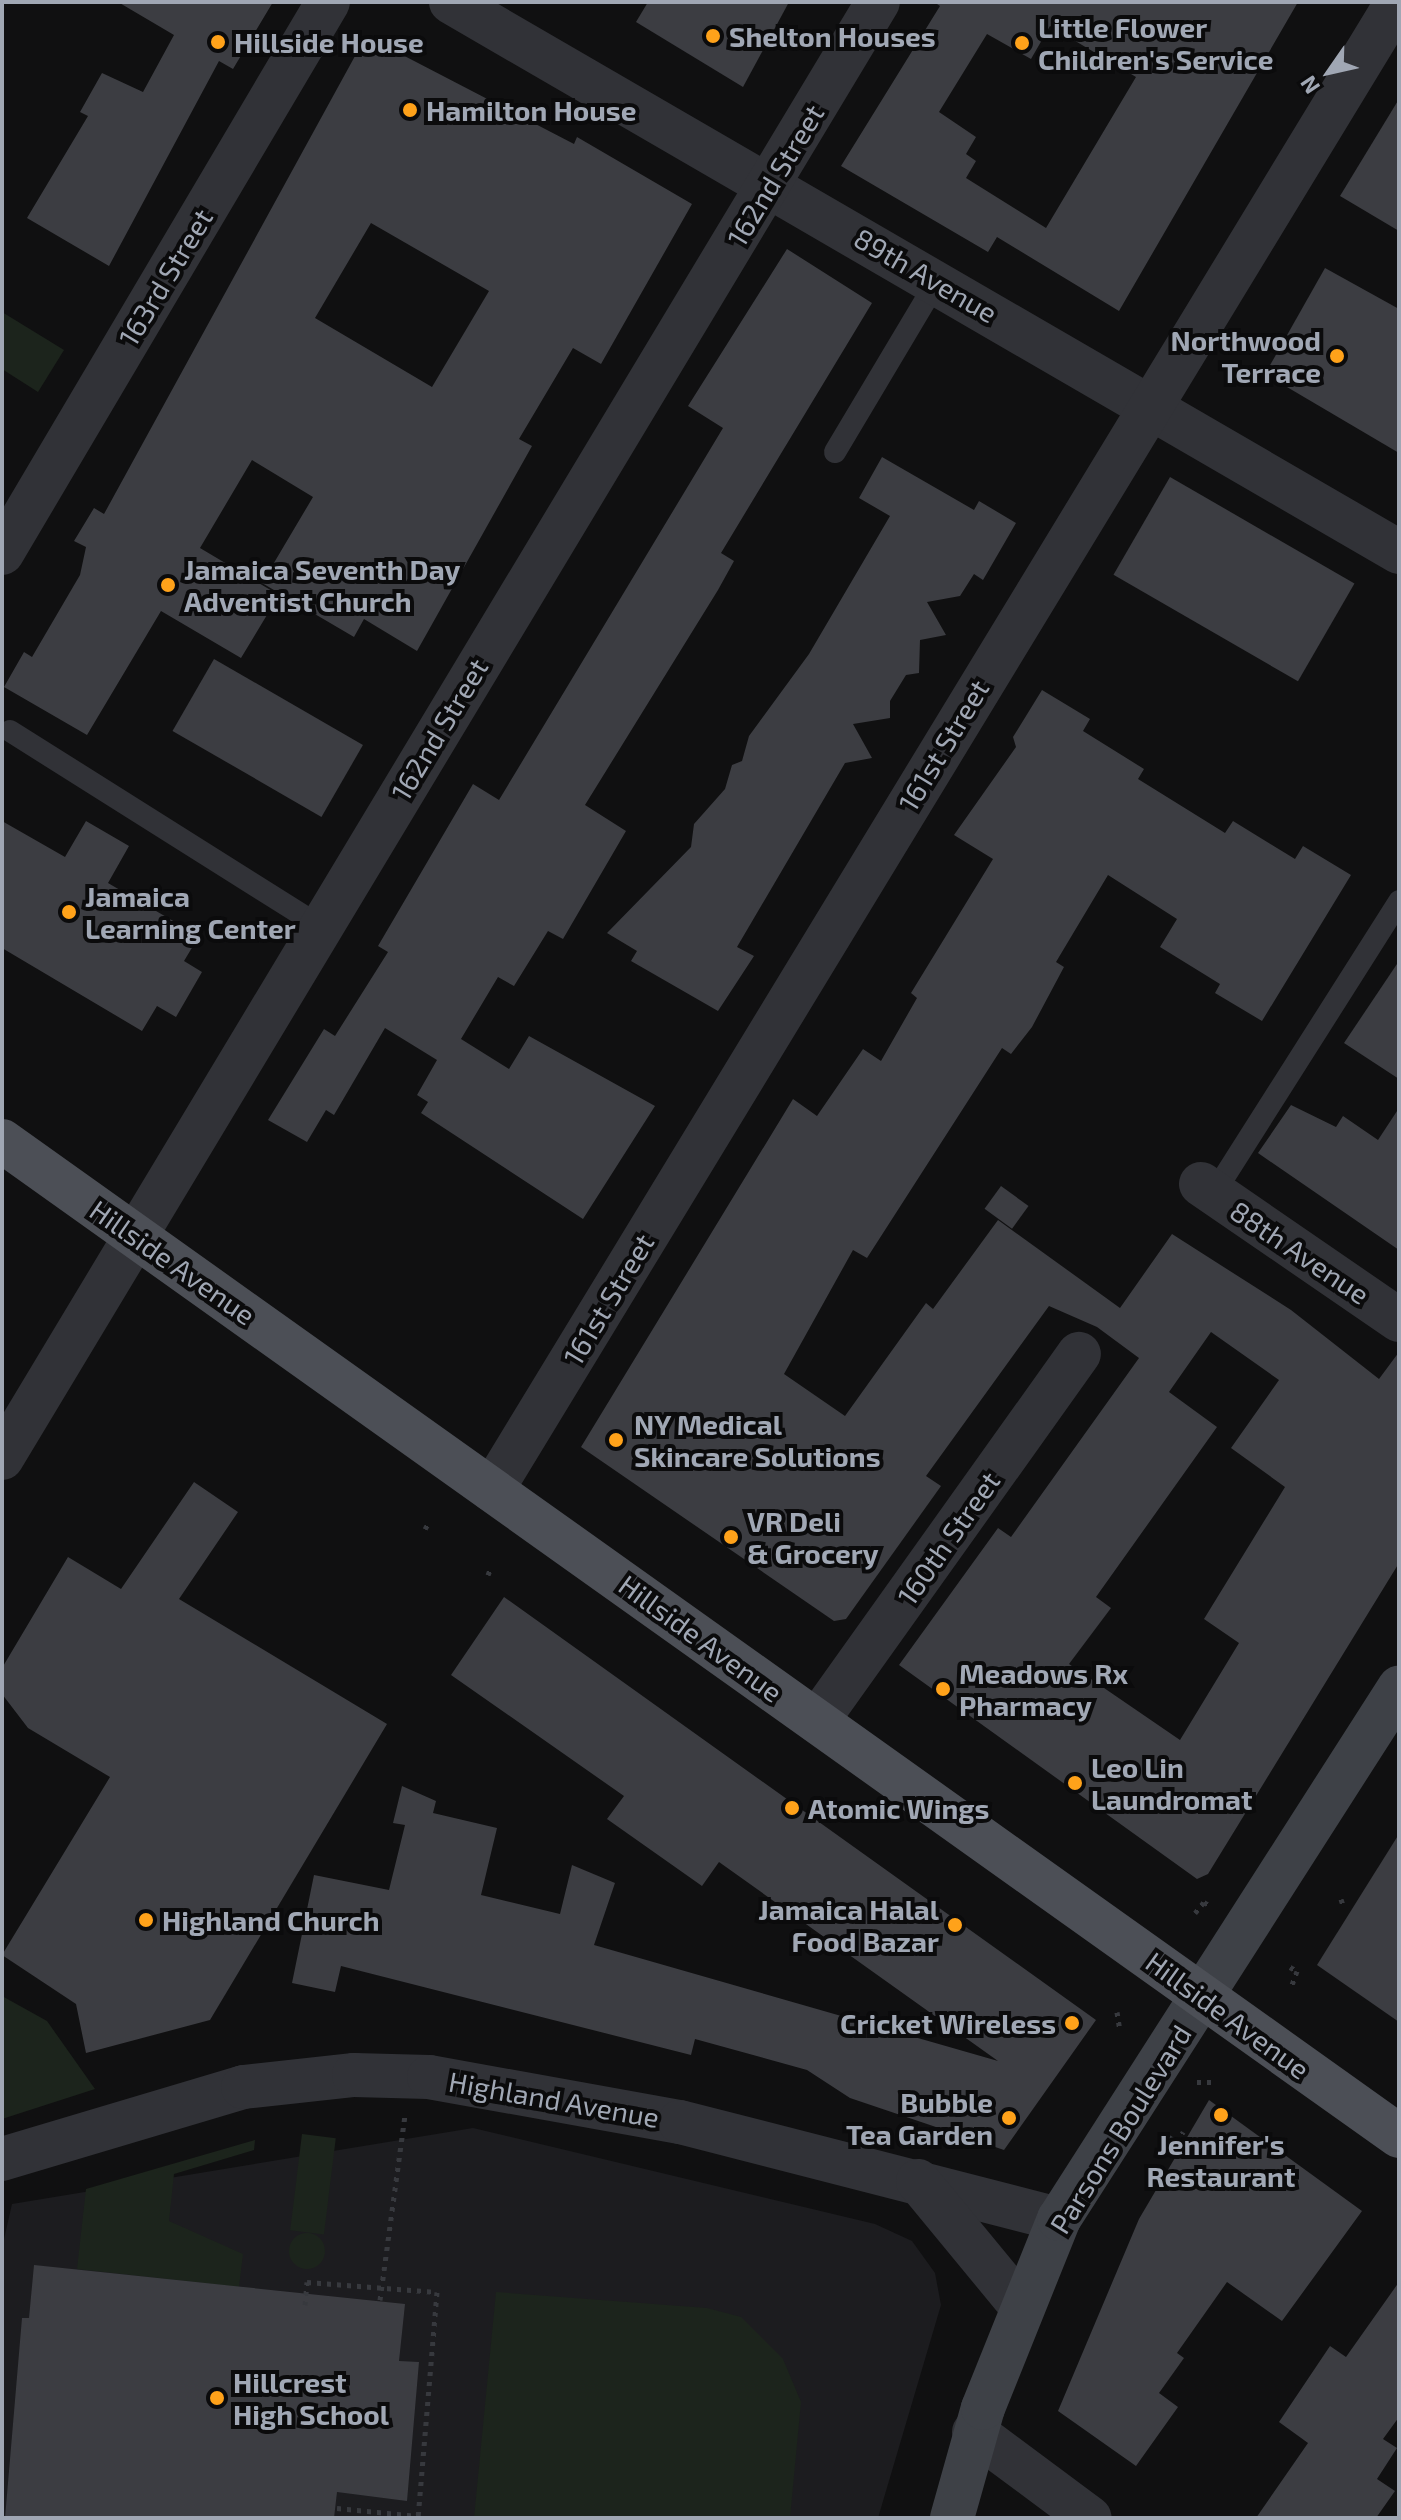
<!DOCTYPE html>
<style>
body{margin:0}
#map{position:relative;width:1401px;height:2520px;overflow:hidden;background:#101011;font-family:"Exo 2",sans-serif}
div>[style]{position:absolute}
.built>*{inset:0;background:#1c1c1f}
.green>*{inset:0;background:#1c241c;transform-origin:0 0}
.round{border-radius:50%}
.building>*{inset:0;background:#3c3d42;transform-origin:0 0}
.path>*{height:5px;margin-top:-2.5px;transform-origin:0;background:repeating-linear-gradient(90deg,#37393e 0 4px,transparent 0 10px)}
.lane>*{height:22px;margin:-11px;padding:0 11px;transform-origin:11px;border-radius:11px;background:#313237}
.street>*{height:44px;margin:-22px;padding:0 22px;transform-origin:22px;border-radius:22px;background:#313237}
.secondary>*{height:44px;margin:-22px;padding:0 22px;transform-origin:22px;border-radius:22px;background:#3e4147}
.primary>*{height:44px;margin:-22px;padding:0 22px;transform-origin:22px;border-radius:22px;background:#4c4f56}
.dots>*{width:22px;height:22px;translate:-50% -50%;box-sizing:border-box;border:4px solid #0b0b0c;border-radius:50%}
span{translate:-50% -50%;white-space:nowrap;text-align:center;line-height:1.15;-webkit-text-stroke:8px #0b0b0c;paint-order:stroke}
.poi-label{font-size:28px;color:#a0a7b4;font-weight:700}
.left{translate:0 -50%;text-align:left}
.right{translate:-100% -50%;text-align:right}
.street-label{font-size:28px;color:#a0a7b4}
.frame{position:absolute;inset:0;border:4px solid #a0a7b4;pointer-events:none}
.north{position:absolute;left:1289px;top:32px;width:80px;height:80px;-webkit-text-stroke:6px #0b0b0c;paint-order:stroke;rotate:236deg;font-size:22px;font-weight:700;line-height:32px;text-align:center;color:#a0a7b4}
.north::after{content:'';display:block;margin:auto;width:28px;height:36px;background:#a0a7b4;clip-path:polygon(50% 0,100% 100%,50% 72%,0 100%)}
</style>
<div id="map">
<div class="built">
<i style="clip-path:polygon(473px 2128px,875px 2224px,912px 2241px,935px 2273px,941px 2305px,878px 2518px,2px 2518px,2px 2248px,12px 2204px)"></i>
</div>
<div class="green">
<i style="clip-path:polygon(2px 312px,64px 350px,38px 392px,2px 369px)"></i>
<i style="clip-path:polygon(2px 1996px,47px 2021px,95px 2089px,2px 2119px)"></i>
<i style="left:302px;top:2134px;width:34px;height:97px;rotate:7deg"></i>
<i style="clip-path:polygon(255px 2140px,254px 2150px,174px 2174px,169px 2221px,243px 2254px,239px 2287px,77px 2269px,86px 2189px)"></i>
<i class="round" style="left:289px;top:2233px;width:36px;height:36px"></i>
<i style="clip-path:polygon(496px 2292px,707px 2308px,741px 2317px,783px 2359px,801px 2402px,790px 2518px,474px 2518px)"></i>
</div>
<div class="building">
<i style="clip-path:polygon(118px 2px,273px 2px,233px 69px,219px 61px,109px 266px,27px 218px,88px 116px,80px 112px,102px 73px,143px 92px,174px 35px)"></i>
<i style="clip-path:polygon(648px 2px,789px 2px,743px 87px,636px 22px)"></i>
<i style="clip-path:polygon(evenodd,934px 2px,1298px 2px,1119px 311px,997px 237px,988px 252px,841px 166px,940px 6px,934px 2px,1050px 26px,1136px 77px,1046px 228px,966px 178px,976px 161px,966px 154px,976px 137px,939px 112px,987px 34px,1031px 59px,1050px 26px)"></i>
<i style="clip-path:polygon(evenodd,366px 36px,574px 144px,577px 137px,692px 204px,601px 364px,573px 348px,519px 439px,532px 446px,417px 651px,364px 619px,354px 637px,262px 583px,313px 497px,252px 460px,200px 548px,279px 595px,241px 658px,161px 611px,87px 735px,4px 687px,24px 652px,32px 657px,80px 575px,86px 547px,74px 541px,94px 508px,104px 514px,366px 36px,371px 223px,489px 291px,432px 387px,315px 318px,371px 223px)"></i>
<i style="clip-path:polygon(1399px 99px,1399px 231px,1340px 196px)"></i>
<i style="clip-path:polygon(787px 249px,872px 303px,721px 553px,734px 561px,718px 590px,585px 805px,626px 831px,563px 939px,548px 931px,514px 986px,498px 977px,461px 1039px,509px 1069px,529px 1036px,655px 1106px,583px 1219px,421px 1113px,428px 1102px,417px 1095px,437px 1060px,385px 1028px,334px 1115px,326px 1110px,307px 1142px,268px 1120px,324px 1029px,335px 1036px,388px 952px,378px 946px,473px 784px,499px 800px,723px 428px,688px 406px)"></i>
<i style="clip-path:polygon(1325px 268px,1399px 309px,1399px 453px,1265px 374px)"></i>
<i style="clip-path:polygon(882px 457px,974px 510px,979px 501px,1016px 523px,983px 580px,974px 574px,960px 596px,927px 602px,946px 635px,920px 640px,919px 673px,906px 675px,890px 701px,890px 718px,853px 724px,872px 758px,845px 763px,737px 947px,754px 956px,718px 1011px,631px 961px,637px 951px,607px 933px,691px 847px,694px 824px,725px 789px,732px 765px,742px 761px,749px 736px,809px 654px,890px 516px,859px 498px)"></i>
<i style="left:1170px;top:477px;width:213px;height:113px;rotate:30deg"></i>
<i style="left:214px;top:659px;width:172px;height:83px;rotate:30deg"></i>
<i style="clip-path:polygon(evenodd,1042px 690px,1090px 719px,1083px 731px,1144px 769px,1138px 779px,1225px 833px,1233px 821px,1295px 859px,1303px 846px,1351px 875px,1262px 1021px,1215px 993px,1220px 984px,1160px 947px,1177px 919px,1108px 875px,1056px 962px,1064px 967px,1032px 1027px,1011px 1054px,1002px 1048px,867px 1258px,853px 1250px,784px 1374px,845px 1416px,926px 1303px,933px 1309px,998px 1220px,1120px 1308px,1172px 1234px,1291px 1310px,1379px 1379px,1399px 1352px,1399px 1563px,1208px 1874px,1197px 1879px,899px 1665px,998px 1528px,1011px 1537px,1139px 1358px,1097px 1327px,1049px 1306px,926px 1476px,941px 1486px,846px 1619px,834px 1621px,581px 1447px,793px 1099px,817px 1116px,863px 1049px,881px 1061px,917px 998px,911px 993px,993px 859px,954px 835px,1016px 747px,1013px 737px,1042px 690px,1211px 1332px,1279px 1380px,1231px 1448px,1285px 1487px,1204px 1619px,1239px 1643px,1180px 1740px,1069px 1664px,1111px 1608px,1096px 1597px,1217px 1427px,1169px 1392px,1211px 1332px)"></i>
<i style="clip-path:polygon(2px 821px,65px 857px,86px 821px,129px 846px,108px 883px,199px 936px,184px 961px,202px 972px,176px 1017px,157px 1006px,142px 1031px,2px 948px)"></i>
<i style="clip-path:polygon(1399px 961px,1399px 1079px,1344px 1043px)"></i>
<i style="clip-path:polygon(1291px 1105px,1336px 1127px,1343px 1116px,1378px 1140px,1399px 1108px,1399px 1250px,1258px 1153px)"></i>
<i style="left:1001px;top:1186px;width:34px;height:28px;rotate:36deg"></i>
<i style="clip-path:polygon(194px 1482px,238px 1512px,179px 1599px,387px 1724px,210px 2020px,86px 2053px,76px 2004px,2px 1955px,110px 1777px,28px 1728px,2px 1694px,2px 1668px,68px 1557px,121px 1589px)"></i>
<i style="clip-path:polygon(504px 1597px,1096px 2020px,1004px 2150px,850px 2098px,807px 2070px,695px 2039px,691px 2055px,341px 1966px,335px 1992px,292px 1983px,314px 1875px,389px 1890px,405px 1825px,393px 1823px,402px 1786px,436px 1801px,433px 1813px,497px 1828px,481px 1895px,560px 1914px,572px 1865px,615px 1883px,594px 1945px,998px 2061px,719px 1862px,702px 1886px,607px 1819px,624px 1796px,451px 1675px)"></i>
<i style="clip-path:polygon(1399px 1834px,1399px 2022px,1317px 1965px)"></i>
<i style="clip-path:polygon(1209px 2100px,1362px 2211px,1282px 2321px,1227px 2282px,1177px 2353px,1184px 2358px,1159px 2393px,1178px 2407px,1136px 2466px,1058px 2411px,1139px 2219px)"></i>
<i style="clip-path:polygon(34px 2265px,405px 2304px,399px 2361px,419px 2362px,407px 2501px,337px 2492px,334px 2518px,5px 2518px,22px 2318px,29px 2318px)"></i>
<i style="clip-path:polygon(1399px 2282px,1399px 2417px,1383px 2439px,1397px 2448px,1377px 2479px,1395px 2491px,1376px 2518px,1256px 2518px,1308px 2443px,1279px 2422px,1330px 2346px,1346px 2357px)"></i>
</div>
<div class="path">
<i style="left:425px;top:1529px;width:8px;rotate:-60deg"></i>
<i style="left:488px;top:1575px;width:9px;rotate:-69deg"></i>
<i style="left:1341px;top:1899px;width:9px;rotate:72deg"></i>
<i style="left:1195px;top:1913px;width:14px;rotate:-51deg"></i>
<i style="left:1204px;top:1902px;width:9px;rotate:32deg"></i>
<i style="left:1290px;top:1967px;width:8px;rotate:30deg"></i>
<i style="left:1297px;top:1971px;width:15px;rotate:110deg"></i>
<i style="left:1117px;top:2012px;width:19px;rotate:81deg"></i>
<i style="left:1197px;top:2082px;width:19px"></i>
<i style="left:1169px;top:2137px;width:9px;rotate:32deg"></i>
<i style="left:1177px;top:2142px;width:12px;rotate:-59deg"></i>
<i style="left:380px;top:2300px;width:186px;rotate:-82.3deg"></i>
<i style="left:305px;top:2305px;width:23px;rotate:-85deg"></i>
<i style="left:307px;top:2282px;width:130px;rotate:4.4deg"></i>
<i style="left:437px;top:2292px;width:227px;rotate:94.8deg"></i>
<i style="left:337px;top:2508px;width:81px;rotate:5.6deg"></i>
</div>
<div class="lane">
<i style="left:835px;top:452px;width:199px;rotate:-59.2deg"></i>
<i style="left:10px;top:731px;width:366px;rotate:32.2deg"></i>
<i style="left:1214px;top:1193px;width:346px;rotate:-57.6deg"></i>
</div>
<div class="street">
<i style="left:451px;top:2px;width:1096px;rotate:30.12deg"></i>
<i style="left:2px;top:553px;width:640px;rotate:-59.39deg"></i>
<i style="left:1201px;top:1184px;width:240px;rotate:34.5deg"></i>
<i style="left:2px;top:1458px;width:1699px;rotate:-58.97deg"></i>
<i style="left:492px;top:1490px;width:1742px;rotate:-58.69deg"></i>
<i style="left:817px;top:1721px;width:451px;rotate:-54.5deg"></i>
<i style="left:2px;top:2159px;width:252px;rotate:-16.6deg"></i>
<i style="left:243px;top:2087px;width:112px;rotate:-6.2deg"></i>
<i style="left:354px;top:2075px;width:75px;rotate:1.5deg"></i>
<i style="left:429px;top:2077px;width:255px;rotate:10.2deg"></i>
<i style="left:680px;top:2122px;width:391px;rotate:14.4deg"></i>
<i style="left:918px;top:2181px;width:162px;rotate:50.5deg"></i>
<i style="left:974px;top:2432px;width:144px;rotate:36.6deg"></i>
</div>
<div class="secondary">
<i style="left:952px;top:2518px;width:114px;rotate:-74.3deg"></i>
<i style="left:983px;top:2408px;width:204px;rotate:-68.1deg"></i>
<i style="left:1059px;top:2219px;width:631px;rotate:-57.37deg"></i>
</div>
<div class="primary">
<i style="left:2px;top:1141px;width:1715px;rotate:35.46deg"></i>
</div>
<div class="dots">
<i style="left:713px;top:36px;background:#ffa21a"></i>
<i style="left:218px;top:42px;background:#ffa21a"></i>
<i style="left:1022px;top:43px;background:#ffa21a"></i>
<i style="left:410px;top:110px;background:#ffa21a"></i>
<i style="left:1337px;top:356px;background:#ffa21a"></i>
<i style="left:168px;top:585px;background:#ffa21a"></i>
<i style="left:69px;top:912px;background:#ffa21a"></i>
<i style="left:616px;top:1440px;background:#ffa21a"></i>
<i style="left:731px;top:1537px;background:#ffa21a"></i>
<i style="left:943px;top:1689px;background:#ffa21a"></i>
<i style="left:1075px;top:1783px;background:#ffa21a"></i>
<i style="left:792px;top:1808px;background:#ffa21a"></i>
<i style="left:146px;top:1920px;background:#ffa21a"></i>
<i style="left:955px;top:1925px;background:#ffa21a"></i>
<i style="left:1072px;top:2023px;background:#ffa21a"></i>
<i style="left:1221px;top:2115px;background:#ffa21a"></i>
<i style="left:1009px;top:2118px;background:#ffa21a"></i>
<i style="left:217px;top:2398px;background:#ffa21a"></i>
</div>
<div class="poi-label">
<span class="left" style="left:1038px;top:43px">Little Flower<br>Children's Service</span>
<span class="left" style="left:729px;top:36px">Shelton Houses</span>
<span class="left" style="left:234px;top:42px">Hillside House</span>
<span class="left" style="left:426px;top:110px">Hamilton House</span>
<span class="right" style="left:1321px;top:356px">Northwood<br>Terrace</span>
<span class="left" style="left:184px;top:585px">Jamaica Seventh Day<br>Adventist Church</span>
<span class="left" style="left:85px;top:912px">Jamaica<br>Learning Center</span>
<span class="left" style="left:634px;top:1440px">NY Medical<br>Skincare Solutions</span>
<span class="left" style="left:747px;top:1537px">VR Deli<br>&amp; Grocery</span>
<span class="left" style="left:959px;top:1689px">Meadows Rx<br>Pharmacy</span>
<span class="left" style="left:1091px;top:1783px">Leo Lin<br>Laundromat</span>
<span class="left" style="left:808px;top:1808px">Atomic Wings</span>
<span class="right" style="left:939px;top:1925px">Jamaica Halal<br>Food Bazar</span>
<span class="left" style="left:162px;top:1920px">Highland Church</span>
<span class="right" style="left:1056px;top:2023px">Cricket Wireless</span>
<span class="right" style="left:993px;top:2118px">Bubble<br>Tea Garden</span>
<span style="left:1221px;top:2160px">Jennifer's<br>Restaurant</span>
<span class="left" style="left:233px;top:2398px">Hillcrest<br>High School</span>
</div>
<div class="street-label">
<span style="left:775px;top:175px;rotate:-59deg">162nd Street</span>
<span style="left:926px;top:275px;rotate:30deg">89th Avenue</span>
<span style="left:165px;top:277px;rotate:-59deg">163rd Street</span>
<span style="left:439px;top:729px;rotate:-59deg">162nd Street</span>
<span style="left:943px;top:745px;rotate:-59deg">161st Street</span>
<span style="left:1300px;top:1252px;rotate:34deg">88th Avenue</span>
<span style="left:173px;top:1262px;rotate:35deg">Hillside Avenue</span>
<span style="left:608px;top:1299px;rotate:-59deg">161st Street</span>
<span style="left:948px;top:1538px;rotate:-55deg">160th Street</span>
<span style="left:701px;top:1638px;rotate:36deg">Hillside Avenue</span>
<span style="left:1228px;top:2015px;rotate:36deg">Hillside Avenue</span>
<span style="left:554px;top:2099px;rotate:10deg">Highland Avenue</span>
<span style="left:1120px;top:2129px;rotate:-58deg">Parsons Boulevard</span>
</div>
<div class="frame"></div>
<div class="north">N</div>
</div>
